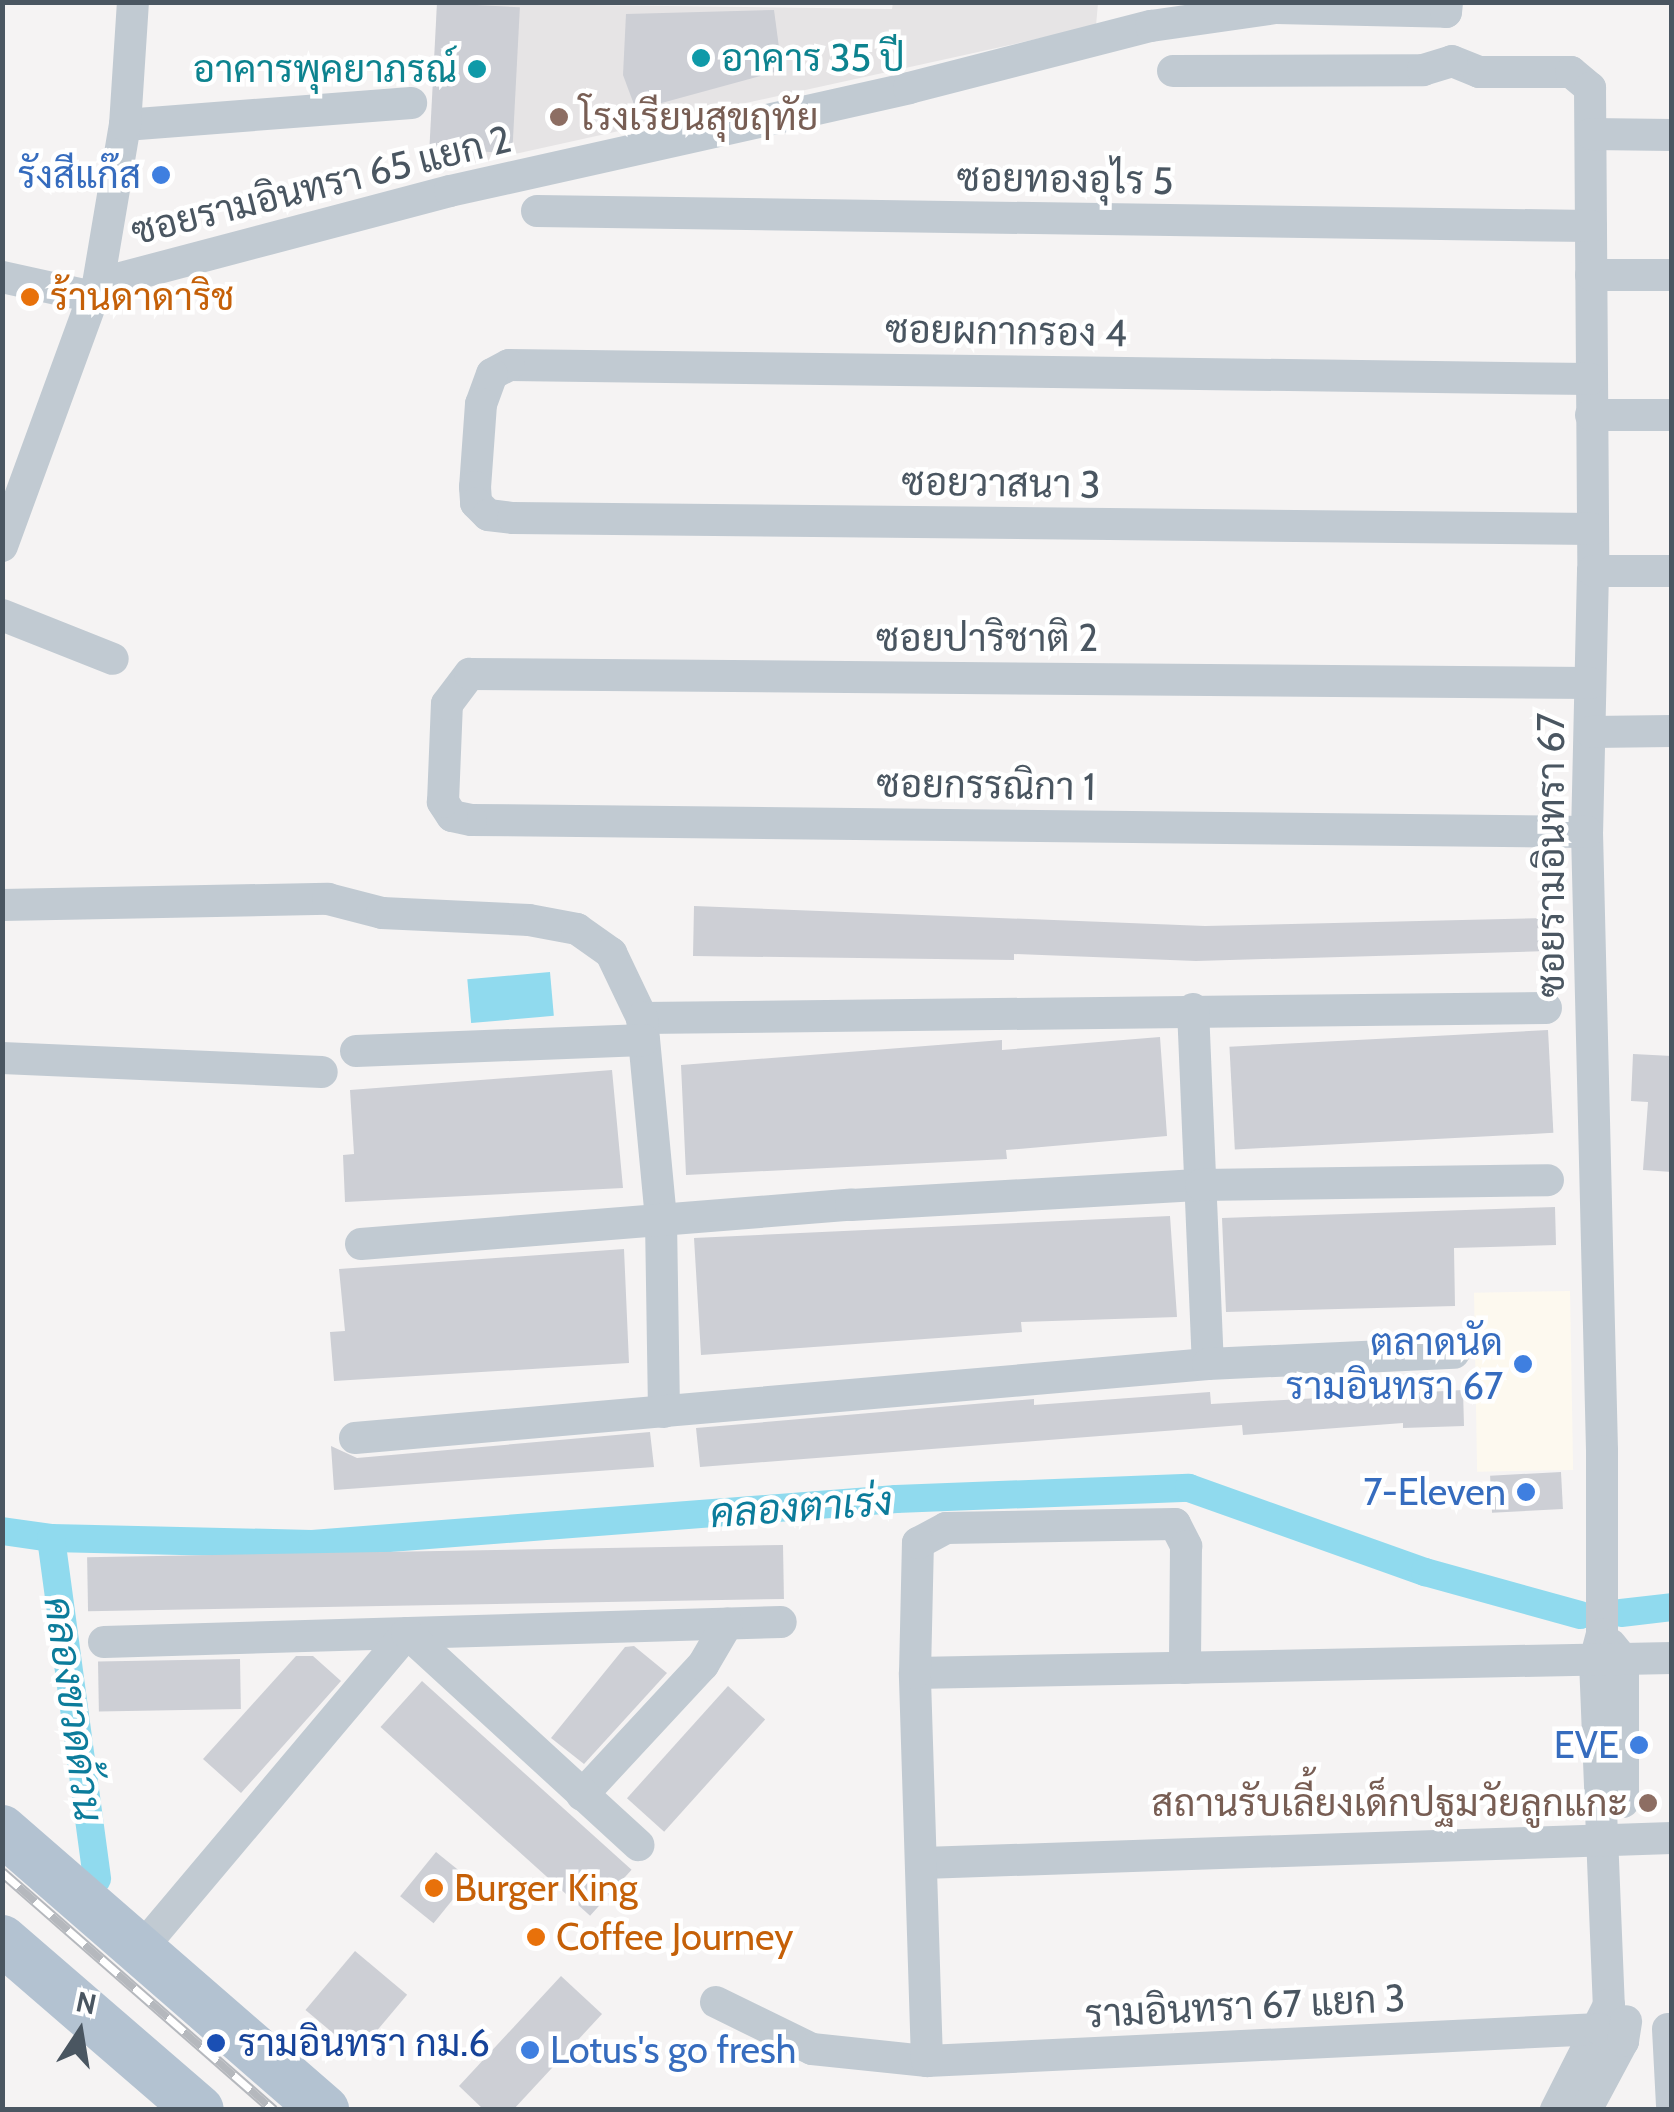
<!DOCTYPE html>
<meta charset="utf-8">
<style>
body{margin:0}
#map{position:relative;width:1674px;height:2112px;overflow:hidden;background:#f5f3f3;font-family:Cabin,Sarabun,sans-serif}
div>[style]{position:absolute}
.commercial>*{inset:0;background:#fdf9ef;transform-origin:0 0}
.education>*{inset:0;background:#e6e4e5}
.water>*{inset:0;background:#90daee;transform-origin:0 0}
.canal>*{height:28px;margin:-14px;padding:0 14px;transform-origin:14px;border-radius:14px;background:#90daee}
.building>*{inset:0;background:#cdcfd5;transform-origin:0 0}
.minor>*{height:32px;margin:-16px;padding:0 16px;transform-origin:16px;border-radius:16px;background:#c1cad2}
.primary>*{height:50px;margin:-25px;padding:0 25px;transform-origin:25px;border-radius:25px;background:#b3c2d1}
.rail>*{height:11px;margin-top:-5.5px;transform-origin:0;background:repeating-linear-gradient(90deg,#fff 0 22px,#b5b8bd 0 44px);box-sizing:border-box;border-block:2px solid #b5b8bd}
.dots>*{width:28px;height:28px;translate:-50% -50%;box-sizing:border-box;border:5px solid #fff;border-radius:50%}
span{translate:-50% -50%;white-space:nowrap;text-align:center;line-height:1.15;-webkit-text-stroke:9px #fff;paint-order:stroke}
.culture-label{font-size:38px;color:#0d838f}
.left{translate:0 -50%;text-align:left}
.right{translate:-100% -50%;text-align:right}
.education-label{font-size:38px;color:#785e54}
.shop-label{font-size:38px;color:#366cbe}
.street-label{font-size:38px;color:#4a5661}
.food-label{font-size:38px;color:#c56008}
.transit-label{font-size:38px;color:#164399}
.water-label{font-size:40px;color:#0c7c9b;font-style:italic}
.frame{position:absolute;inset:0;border:5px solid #4a5661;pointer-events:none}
.north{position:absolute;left:30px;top:1982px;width:100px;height:100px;-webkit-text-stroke:8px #fff;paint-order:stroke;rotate:12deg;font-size:28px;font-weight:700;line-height:40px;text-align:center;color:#4a5661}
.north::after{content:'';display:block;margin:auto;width:35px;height:45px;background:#4a5661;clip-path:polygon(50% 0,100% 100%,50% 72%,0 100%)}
</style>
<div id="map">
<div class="commercial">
<i style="left:1570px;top:1291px;width:179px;height:96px;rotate:89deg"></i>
</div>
<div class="education">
<i style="clip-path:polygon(893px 2px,1098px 3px,1096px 26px,433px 172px,437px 3px,892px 9px)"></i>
</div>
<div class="water">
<i style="left:550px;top:972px;width:44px;height:83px;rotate:85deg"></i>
</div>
<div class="canal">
<i style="left:2px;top:1531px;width:49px;rotate:8.1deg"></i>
<i style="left:51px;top:1538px;width:261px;rotate:1.3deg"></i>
<i style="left:312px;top:1544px;width:586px;rotate:-4.41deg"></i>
<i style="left:896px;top:1499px;width:293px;rotate:-2.2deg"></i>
<i style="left:1189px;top:1488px;width:251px;rotate:19.6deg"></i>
<i style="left:1425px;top:1572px;width:161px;rotate:15.5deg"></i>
<i style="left:51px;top:1538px;width:344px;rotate:82.3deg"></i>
<i style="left:1621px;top:1613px;width:51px;rotate:-6.7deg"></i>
</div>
<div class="building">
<i style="left:437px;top:3px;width:83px;height:146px;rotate:3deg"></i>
<i style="clip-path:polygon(774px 10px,782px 70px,636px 110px,623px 75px,626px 14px)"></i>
<i style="clip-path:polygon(694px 906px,1205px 926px,1547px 918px,1548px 951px,1196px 961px,1014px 954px,1014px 960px,693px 956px)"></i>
<i style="left:1548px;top:1030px;width:103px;height:319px;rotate:87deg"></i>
<i style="clip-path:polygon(1160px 1037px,1167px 1136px,1006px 1150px,1007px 1159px,686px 1175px,681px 1065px,1002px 1040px,1002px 1050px)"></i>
<i style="clip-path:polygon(1633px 1054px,1672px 1056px,1672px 1172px,1643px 1170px,1648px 1102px,1631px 1101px)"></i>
<i style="clip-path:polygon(612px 1070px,623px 1188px,345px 1202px,343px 1155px,354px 1154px,350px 1090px)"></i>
<i style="clip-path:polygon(1555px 1207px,1556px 1245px,1454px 1248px,1455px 1306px,1226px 1312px,1222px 1218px)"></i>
<i style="clip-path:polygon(1170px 1216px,1177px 1317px,1021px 1322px,1022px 1332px,701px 1355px,694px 1238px)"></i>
<i style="clip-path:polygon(624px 1249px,629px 1363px,334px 1381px,330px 1332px,345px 1331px,339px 1269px)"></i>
<i style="clip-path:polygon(1463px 1390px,1464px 1426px,1403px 1428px,1403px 1423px,1243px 1435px,1242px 1425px,700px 1467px,696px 1428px,1034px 1399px,1034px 1405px,1210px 1392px,1211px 1404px)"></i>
<i style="clip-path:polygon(650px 1432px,654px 1467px,334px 1490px,331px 1446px,357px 1458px)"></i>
<i style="left:1561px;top:1472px;width:37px;height:71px;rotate:87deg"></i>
<i style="left:783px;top:1545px;width:54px;height:696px;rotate:89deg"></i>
<i style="clip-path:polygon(634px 1646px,667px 1673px,584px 1764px,551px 1738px,625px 1647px)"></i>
<i style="clip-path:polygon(296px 1656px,313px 1656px,341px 1681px,241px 1793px,203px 1759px)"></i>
<i style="left:240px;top:1659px;width:50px;height:142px;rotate:89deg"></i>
<i style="left:422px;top:1681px;width:282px;height:62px;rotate:42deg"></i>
<i style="left:728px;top:1686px;width:50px;height:151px;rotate:42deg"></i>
<i style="left:436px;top:1852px;width:43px;height:57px;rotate:39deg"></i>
<i style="left:355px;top:1951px;width:68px;height:77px;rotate:40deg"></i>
<i style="clip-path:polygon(561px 1976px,602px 2014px,513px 2110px,484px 2110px,459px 2086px)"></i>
</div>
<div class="minor">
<i style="left:1452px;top:61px;width:29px;rotate:22deg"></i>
<i style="left:1479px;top:72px;width:92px"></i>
<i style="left:1571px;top:72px;width:25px;rotate:40deg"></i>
<i style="left:1590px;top:88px;width:483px;rotate:89.6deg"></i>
<i style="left:1593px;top:571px;width:261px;rotate:91.3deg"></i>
<i style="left:1587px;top:832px;width:619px;rotate:88.61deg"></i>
<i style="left:1602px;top:1451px;width:183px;rotate:90deg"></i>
<i style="left:1602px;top:1634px;width:28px;rotate:105deg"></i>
<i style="left:1595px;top:1661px;width:344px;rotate:87.7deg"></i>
<i style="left:1609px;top:2005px;width:118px;rotate:116.8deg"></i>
<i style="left:1173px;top:71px;width:250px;rotate:-0.2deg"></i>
<i style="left:1423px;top:70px;width:30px;rotate:-17deg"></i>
<i style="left:125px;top:125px;width:287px;rotate:-4.4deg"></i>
<i style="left:1591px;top:134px;width:81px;rotate:0.7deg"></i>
<i style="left:537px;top:211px;width:1054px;rotate:0.82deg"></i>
<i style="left:1591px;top:275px;width:81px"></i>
<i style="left:2px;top:277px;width:94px;rotate:12.3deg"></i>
<i style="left:98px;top:284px;width:364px;rotate:-14.8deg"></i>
<i style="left:450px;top:191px;width:470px;rotate:-12.6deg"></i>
<i style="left:909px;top:88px;width:250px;rotate:-14.4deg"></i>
<i style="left:1151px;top:26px;width:126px;rotate:-8.2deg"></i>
<i style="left:1276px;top:8px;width:170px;rotate:1.3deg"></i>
<i style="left:1446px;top:12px;width:10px;rotate:-84deg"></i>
<i style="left:1590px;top:379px;width:1081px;rotate:-179.26deg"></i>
<i style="left:509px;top:365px;width:19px;rotate:152deg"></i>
<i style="left:492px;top:374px;width:32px;rotate:110deg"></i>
<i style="left:481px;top:404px;width:83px;rotate:94.1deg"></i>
<i style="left:475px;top:487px;width:16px;rotate:86deg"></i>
<i style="left:476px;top:503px;width:17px;rotate:45deg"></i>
<i style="left:488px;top:515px;width:25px;rotate:7deg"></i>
<i style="left:513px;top:518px;width:1080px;rotate:0.58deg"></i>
<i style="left:1591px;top:415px;width:81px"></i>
<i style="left:2px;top:546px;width:279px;rotate:-69.9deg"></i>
<i style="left:98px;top:284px;width:161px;rotate:-80.4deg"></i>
<i style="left:125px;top:125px;width:123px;rotate:-86.3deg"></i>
<i style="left:1593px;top:571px;width:79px"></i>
<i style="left:2px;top:615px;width:119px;rotate:21.6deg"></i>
<i style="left:1591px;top:732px;width:81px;rotate:-0.7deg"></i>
<i style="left:1587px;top:832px;width:1116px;rotate:-179.38deg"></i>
<i style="left:471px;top:820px;width:19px;rotate:-168deg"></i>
<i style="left:452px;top:816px;width:17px;rotate:-123deg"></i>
<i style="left:443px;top:802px;width:98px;rotate:-87.7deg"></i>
<i style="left:447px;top:704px;width:38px;rotate:-53deg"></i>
<i style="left:470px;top:674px;width:1120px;rotate:0.46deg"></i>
<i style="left:2px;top:905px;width:326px;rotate:-1.1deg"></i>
<i style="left:328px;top:899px;width:56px;rotate:14.5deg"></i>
<i style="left:382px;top:913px;width:147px;rotate:2.7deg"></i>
<i style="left:529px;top:920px;width:49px;rotate:10.6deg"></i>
<i style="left:577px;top:929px;width:42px;rotate:35.2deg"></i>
<i style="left:611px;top:953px;width:72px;rotate:64.5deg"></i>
<i style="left:642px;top:1018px;width:904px;rotate:-0.63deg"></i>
<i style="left:1193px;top:1009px;width:355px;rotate:87.6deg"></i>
<i style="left:642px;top:1018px;width:203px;rotate:84.6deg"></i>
<i style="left:661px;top:1220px;width:192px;rotate:89.1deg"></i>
<i style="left:356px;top:1051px;width:288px;rotate:-2.2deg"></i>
<i style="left:2px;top:1058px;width:320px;rotate:2.5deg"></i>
<i style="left:361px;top:1244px;width:492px;rotate:-4.6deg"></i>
<i style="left:851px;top:1205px;width:351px;rotate:-3.3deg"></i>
<i style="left:1201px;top:1185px;width:347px;rotate:-0.8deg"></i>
<i style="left:355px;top:1438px;width:856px;rotate:-4.96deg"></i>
<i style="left:1208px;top:1364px;width:246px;rotate:-2.6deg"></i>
<i style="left:104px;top:1642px;width:677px;rotate:-1.69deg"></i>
<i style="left:1611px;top:1645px;width:19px;rotate:51deg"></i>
<i style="left:1623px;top:1660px;width:142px;rotate:90deg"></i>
<i style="left:915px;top:1673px;width:757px;rotate:-1.14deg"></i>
<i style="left:582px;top:1795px;width:178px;rotate:-47.1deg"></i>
<i style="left:703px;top:1665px;width:48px;rotate:-59.7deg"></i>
<i style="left:923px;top:1863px;width:749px;rotate:-1.91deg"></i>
<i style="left:140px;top:1950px;width:414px;rotate:-49.9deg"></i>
<i style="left:407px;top:1633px;width:314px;rotate:42.5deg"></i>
<i style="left:716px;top:2002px;width:107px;rotate:26.1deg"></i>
<i style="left:812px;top:2049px;width:116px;rotate:6deg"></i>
<i style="left:927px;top:2061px;width:673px;rotate:-2.73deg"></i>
<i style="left:1599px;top:2029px;width:27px;rotate:27deg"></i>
<i style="left:1668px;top:2029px;width:76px;rotate:87deg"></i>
<i style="left:927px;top:2061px;width:388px;rotate:-91.8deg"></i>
<i style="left:915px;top:1673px;width:130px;rotate:-88.7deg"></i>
<i style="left:918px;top:1543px;width:32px;rotate:-28deg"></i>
<i style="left:946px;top:1528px;width:229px;rotate:-1deg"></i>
<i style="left:1175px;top:1524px;width:25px;rotate:63deg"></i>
<i style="left:1186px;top:1546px;width:122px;rotate:90.5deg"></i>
<i style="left:1586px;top:2110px;width:78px;rotate:-61.8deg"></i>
<i style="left:1623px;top:2041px;width:20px;rotate:-81deg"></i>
</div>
<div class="primary">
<i style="left:2px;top:1830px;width:427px;rotate:41deg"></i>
<i style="left:2px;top:1940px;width:260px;rotate:40.8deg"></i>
</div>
<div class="rail">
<i style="left:2px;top:1872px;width:361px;rotate:41.2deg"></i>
</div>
<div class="dots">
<i style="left:701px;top:58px;background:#0f9aa8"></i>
<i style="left:477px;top:69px;background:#0f9aa8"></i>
<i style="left:559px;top:117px;background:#8d6e63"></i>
<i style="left:161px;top:175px;background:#3f7fe0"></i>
<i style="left:30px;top:297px;background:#e8710a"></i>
<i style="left:1523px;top:1364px;background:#3f7fe0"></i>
<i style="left:1526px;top:1492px;background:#3f7fe0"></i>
<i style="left:1639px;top:1745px;background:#3f7fe0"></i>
<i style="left:1648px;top:1803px;background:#8d6e63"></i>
<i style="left:434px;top:1888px;background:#e8710a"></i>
<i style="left:536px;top:1937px;background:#e8710a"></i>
<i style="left:216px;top:2043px;background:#1a4fb4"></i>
<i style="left:530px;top:2050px;background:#3f7fe0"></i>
</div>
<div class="culture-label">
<span class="left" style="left:721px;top:58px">อาคาร 35 ปี</span>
<span class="right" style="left:457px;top:69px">อาคารพุคยาภรณ์</span>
</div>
<div class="education-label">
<span class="left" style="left:579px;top:117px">โรงเรียนสุขฤทัย</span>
<span class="right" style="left:1628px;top:1803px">สถานรับเลี้ยงเด็กปฐมวัยลูกแกะ</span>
</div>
<div class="shop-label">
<span class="right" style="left:141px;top:175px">รังสีแก๊ส</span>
<span class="right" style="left:1503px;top:1364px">ตลาดนัด<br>รามอินทรา 67</span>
<span class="right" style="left:1506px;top:1492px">7-Eleven</span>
<span class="right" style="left:1619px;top:1745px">EVE</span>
<span class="left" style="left:550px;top:2050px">Lotus's go fresh</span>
</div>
<div class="street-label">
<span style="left:1065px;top:179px;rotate:1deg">ซอยทองอุไร 5</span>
<span style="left:321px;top:185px;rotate:-14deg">ซอยรามอินทรา 65 แยก 2</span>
<span style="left:1006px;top:331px;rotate:1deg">ซอยผกากรอง 4</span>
<span style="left:1001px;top:483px;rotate:1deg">ซอยวาสนา 3</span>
<span style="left:987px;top:638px">ซอยปาริชาติ 2</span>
<span style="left:986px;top:785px;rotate:1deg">ซอยกรรณิกา 1</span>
<span style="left:1551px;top:855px;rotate:-90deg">ซอยรามอินทรา 67</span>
<span style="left:1245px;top:2006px;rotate:-3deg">รามอินทรา 67 แยก 3</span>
</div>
<div class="food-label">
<span class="left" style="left:50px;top:297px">ร้านดาดาริช</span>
<span class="left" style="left:454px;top:1888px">Burger King</span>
<span class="left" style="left:556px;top:1937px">Coffee Journey</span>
</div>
<div class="transit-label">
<span class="left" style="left:238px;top:2043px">รามอินทรา กม.6</span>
</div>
<div class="water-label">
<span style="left:801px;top:1507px;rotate:-4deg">คลองตาเร่ง</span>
<span style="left:74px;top:1709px;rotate:82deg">คลองขวดด้วน</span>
</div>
<div class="frame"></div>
<div class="north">N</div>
</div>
